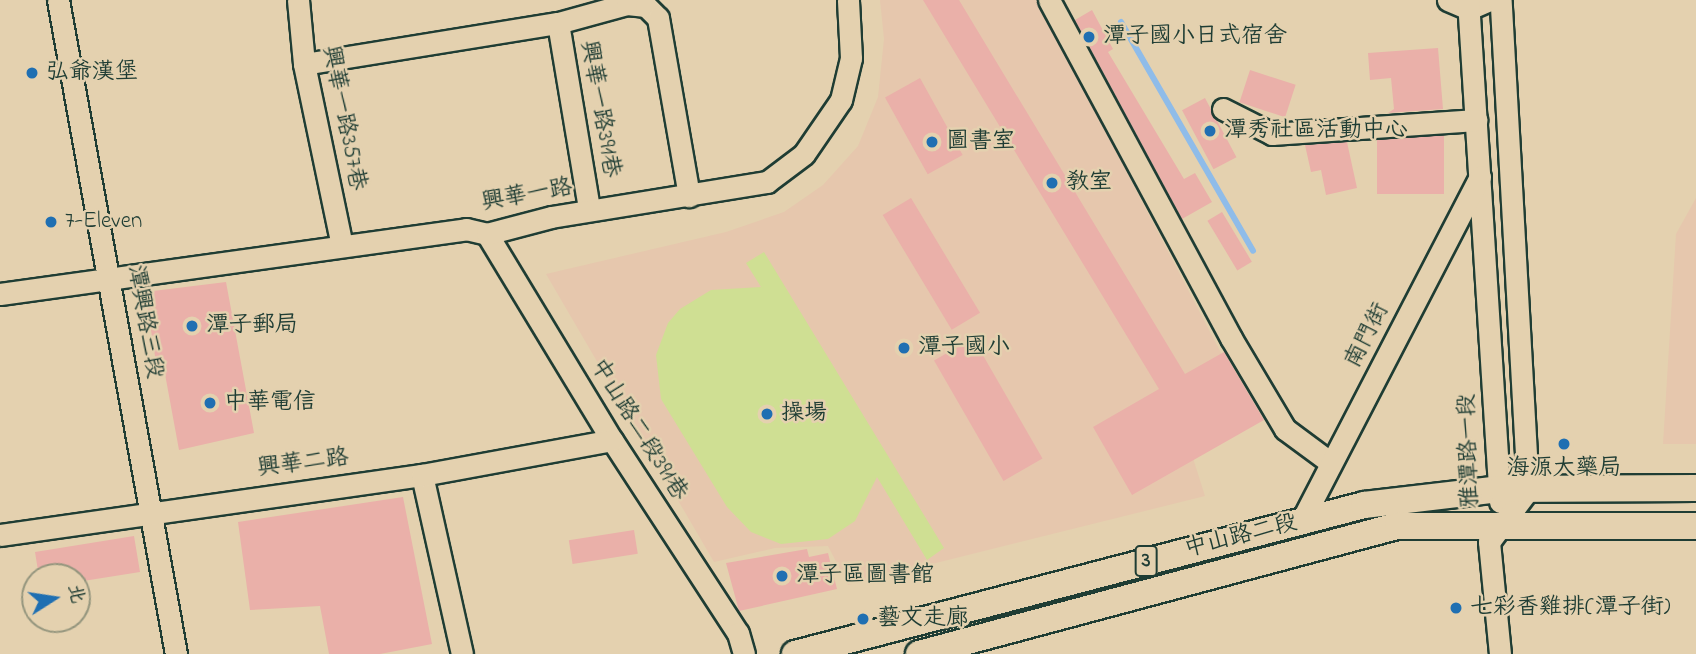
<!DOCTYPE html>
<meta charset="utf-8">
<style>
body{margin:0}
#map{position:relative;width:1696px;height:654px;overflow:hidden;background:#e4d1af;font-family:"Indie Flower","LXGW WenKai TC",sans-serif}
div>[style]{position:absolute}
.built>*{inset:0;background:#e6c7ad}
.green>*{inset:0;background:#cfdf93}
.stream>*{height:6px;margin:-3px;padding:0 3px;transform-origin:3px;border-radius:3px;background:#8fbce9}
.building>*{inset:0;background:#eab0a9;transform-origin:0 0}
.roads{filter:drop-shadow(2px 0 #1f3d34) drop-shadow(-2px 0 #1f3d34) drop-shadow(0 2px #1f3d34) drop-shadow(0 -2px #1f3d34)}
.minor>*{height:21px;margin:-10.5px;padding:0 10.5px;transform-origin:10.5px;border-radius:10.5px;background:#e4d1af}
.major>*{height:26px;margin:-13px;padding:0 13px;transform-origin:13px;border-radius:13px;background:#e4d1af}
.dots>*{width:19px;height:19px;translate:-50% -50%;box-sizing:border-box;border:4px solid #e4d1af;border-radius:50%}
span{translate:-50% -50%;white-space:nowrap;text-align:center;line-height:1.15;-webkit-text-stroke:5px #e4d1af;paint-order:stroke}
.shield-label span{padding:2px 5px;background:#e4d1af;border:2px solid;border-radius:5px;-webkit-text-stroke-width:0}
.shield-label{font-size:21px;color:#1f3d34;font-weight:700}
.poi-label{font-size:23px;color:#1f3d34}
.left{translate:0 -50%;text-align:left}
.street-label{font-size:23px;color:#1f3d34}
.north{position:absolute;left:21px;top:563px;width:70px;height:70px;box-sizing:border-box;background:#e4d1af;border:2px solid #95967e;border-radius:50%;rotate:78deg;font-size:19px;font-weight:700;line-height:28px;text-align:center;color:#1f3d34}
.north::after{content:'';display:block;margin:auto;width:24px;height:32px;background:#1f6fb2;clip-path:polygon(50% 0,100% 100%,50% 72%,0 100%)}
</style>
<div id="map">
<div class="built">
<i style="clip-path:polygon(880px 0,1037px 0,1257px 422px,1192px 455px,1205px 496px,848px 585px,828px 546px,775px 548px,714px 562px,546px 274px,726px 232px,784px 212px,823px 185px,858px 146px,878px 97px,884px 39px)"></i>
<i style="clip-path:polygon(1696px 198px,1696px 444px,1663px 444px,1676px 234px)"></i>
</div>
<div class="green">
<i style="clip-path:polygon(764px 252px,944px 548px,927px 560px,877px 477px,855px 521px,828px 539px,781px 544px,751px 532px,727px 507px,661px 399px,656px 355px,668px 323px,680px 309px,711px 290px,761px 287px,746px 263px)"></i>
</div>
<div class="stream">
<i style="left:1121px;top:22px;width:264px;rotate:60deg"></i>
</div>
<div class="building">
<i style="clip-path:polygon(923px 0,959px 0,1185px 374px,1224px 352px,1264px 420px,1132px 495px,1093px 427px,1159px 389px)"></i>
<i style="clip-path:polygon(1092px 10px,1113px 49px,1108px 52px,1184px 179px,1195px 173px,1212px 202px,1182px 219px,1075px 20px)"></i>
<i style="clip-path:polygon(1438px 48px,1443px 109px,1388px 113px,1394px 109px,1391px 78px,1370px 80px,1368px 53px)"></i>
<i style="left:1250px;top:70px;width:48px;height:34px;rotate:18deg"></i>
<i style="left:920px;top:78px;width:88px;height:40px;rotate:61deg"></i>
<i style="left:1205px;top:98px;width:67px;height:26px;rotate:62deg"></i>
<i style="left:1444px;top:135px;width:59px;height:67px;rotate:90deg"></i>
<i style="clip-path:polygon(1347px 142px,1357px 188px,1326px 195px,1321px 170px,1311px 172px,1305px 145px)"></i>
<i style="left:911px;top:198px;width:134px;height:33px;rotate:59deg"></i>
<i style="left:1222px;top:212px;width:58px;height:17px;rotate:59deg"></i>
<i style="clip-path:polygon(226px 282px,254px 433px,179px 450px,165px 374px,158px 375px,145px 292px)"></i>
<i style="left:973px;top:338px;width:139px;height:45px;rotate:60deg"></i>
<i style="clip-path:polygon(403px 497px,432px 644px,380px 654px,329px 654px,320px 606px,250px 610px,238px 522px)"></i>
<i style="left:634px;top:530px;width:24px;height:66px;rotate:81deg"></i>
<i style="clip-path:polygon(134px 536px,140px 572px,77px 582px,77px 577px,39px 577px,35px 552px)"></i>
<i style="clip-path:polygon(807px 549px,809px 557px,828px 553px,837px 589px,739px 611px,726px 563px)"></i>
</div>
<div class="roads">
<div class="minor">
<i style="left:58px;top:0;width:665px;rotate:79.77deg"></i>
<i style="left:298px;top:0;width:64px;rotate:84.6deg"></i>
<i style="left:304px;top:64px;width:186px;rotate:78.2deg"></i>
<i style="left:1049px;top:0;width:384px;rotate:61.7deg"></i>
<i style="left:1231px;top:338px;width:106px;rotate:59.3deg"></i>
<i style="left:1285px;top:429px;width:57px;rotate:36.5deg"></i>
<i style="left:1448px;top:0;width:23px;rotate:23deg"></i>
<i style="left:1469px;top:9px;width:22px;rotate:-24deg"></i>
<i style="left:1468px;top:0;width:503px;rotate:86.35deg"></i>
<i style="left:558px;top:23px;width:182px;rotate:80.5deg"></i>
<i style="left:304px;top:64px;width:257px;rotate:-9.2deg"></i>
<i style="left:558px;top:23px;width:72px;rotate:-15.4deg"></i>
<i style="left:627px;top:4px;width:19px;rotate:6deg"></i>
<i style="left:646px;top:6px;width:17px;rotate:45deg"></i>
<i style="left:658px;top:18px;width:181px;rotate:80.1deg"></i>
<i style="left:1223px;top:109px;width:55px;rotate:27deg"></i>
<i style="left:1272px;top:134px;width:205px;rotate:-3.9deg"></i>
<i style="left:487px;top:234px;width:241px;rotate:58.8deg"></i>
<i style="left:612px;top:440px;width:230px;rotate:56.9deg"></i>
<i style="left:738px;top:633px;width:22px;rotate:74deg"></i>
<i style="left:0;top:294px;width:471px;rotate:-7.9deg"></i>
<i style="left:466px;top:229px;width:22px;rotate:13deg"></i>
<i style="left:487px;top:234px;width:66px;rotate:-14.9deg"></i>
<i style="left:551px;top:217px;width:219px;rotate:-9.2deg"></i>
<i style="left:767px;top:182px;width:46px;rotate:-37.1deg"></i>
<i style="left:804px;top:154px;width:65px;rotate:-55.6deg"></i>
<i style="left:841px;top:100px;width:43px;rotate:-76.6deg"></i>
<i style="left:851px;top:58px;width:58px;rotate:-93deg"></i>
<i style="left:422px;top:475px;width:183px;rotate:77.4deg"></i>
<i style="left:1301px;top:522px;width:389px;rotate:-62.6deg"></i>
<i style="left:0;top:535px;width:426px;rotate:-8.1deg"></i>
<i style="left:422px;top:475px;width:193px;rotate:-10.4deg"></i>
<i style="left:1500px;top:654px;width:113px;rotate:-95.6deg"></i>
<i style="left:1489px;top:542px;width:65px;rotate:-53.1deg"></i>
<i style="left:1528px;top:490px;width:491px;rotate:-93.2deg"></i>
</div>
<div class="major">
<i style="left:795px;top:654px;width:588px;rotate:-14.67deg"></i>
<i style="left:1364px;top:505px;width:138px;rotate:-6.7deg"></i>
<i style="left:1501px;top:489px;width:195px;rotate:-0.3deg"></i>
<i style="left:919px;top:654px;width:496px;rotate:-15deg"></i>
<i style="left:1398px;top:526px;width:298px"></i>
</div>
</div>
<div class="dots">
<i style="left:1089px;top:37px;background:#1f6fb2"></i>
<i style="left:32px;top:73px;background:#1f6fb2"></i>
<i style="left:1210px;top:131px;background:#1f6fb2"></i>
<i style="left:932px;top:142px;background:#1f6fb2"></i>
<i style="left:1052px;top:183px;background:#1f6fb2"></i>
<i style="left:51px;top:222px;background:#1f6fb2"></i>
<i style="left:192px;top:326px;background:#1f6fb2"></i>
<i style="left:904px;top:348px;background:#1f6fb2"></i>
<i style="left:210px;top:403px;background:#1f6fb2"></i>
<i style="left:767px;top:414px;background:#1f6fb2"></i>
<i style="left:1564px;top:444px;background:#1f6fb2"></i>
<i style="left:782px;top:576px;background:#1f6fb2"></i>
<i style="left:1456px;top:608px;background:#1f6fb2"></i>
<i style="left:863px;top:619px;background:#1f6fb2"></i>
</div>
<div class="shield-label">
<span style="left:1146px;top:561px">3</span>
</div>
<div class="poi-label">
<span class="left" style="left:1103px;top:37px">潭子國小日式宿舍</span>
<span class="left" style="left:46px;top:73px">弘爺漢堡</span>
<span class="left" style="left:1224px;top:131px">潭秀社區活動中心</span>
<span class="left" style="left:946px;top:142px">圖書室</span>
<span class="left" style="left:1066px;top:183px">教室</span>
<span class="left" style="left:65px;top:222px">7-Eleven</span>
<span class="left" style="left:206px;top:326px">潭子郵局</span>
<span class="left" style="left:918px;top:348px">潭子國小</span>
<span class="left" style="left:224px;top:403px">中華電信</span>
<span class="left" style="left:781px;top:414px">操場</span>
<span style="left:1564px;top:469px">海源大藥局</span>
<span class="left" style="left:796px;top:576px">潭子區圖書館</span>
<span class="left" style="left:1470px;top:608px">七彩香雞排(潭子街)</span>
<span class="left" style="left:877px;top:619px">藝文走廊</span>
</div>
<div class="street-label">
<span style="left:599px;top:109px;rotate:80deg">興華一路391巷</span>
<span style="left:343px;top:118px;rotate:79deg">興華一路357巷</span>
<span style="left:527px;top:196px;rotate:-10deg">興華一路</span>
<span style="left:144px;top:322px;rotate:80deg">潭興路三段</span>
<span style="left:1368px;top:336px;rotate:-63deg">南門街</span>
<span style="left:638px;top:430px;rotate:58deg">中山路二段391巷</span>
<span style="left:1470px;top:451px;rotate:-92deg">雅潭路一段</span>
<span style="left:303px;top:464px;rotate:-7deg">興華二路</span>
<span style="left:1241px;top:537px;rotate:-14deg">中山路二段</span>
</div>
<div class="north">北</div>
</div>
